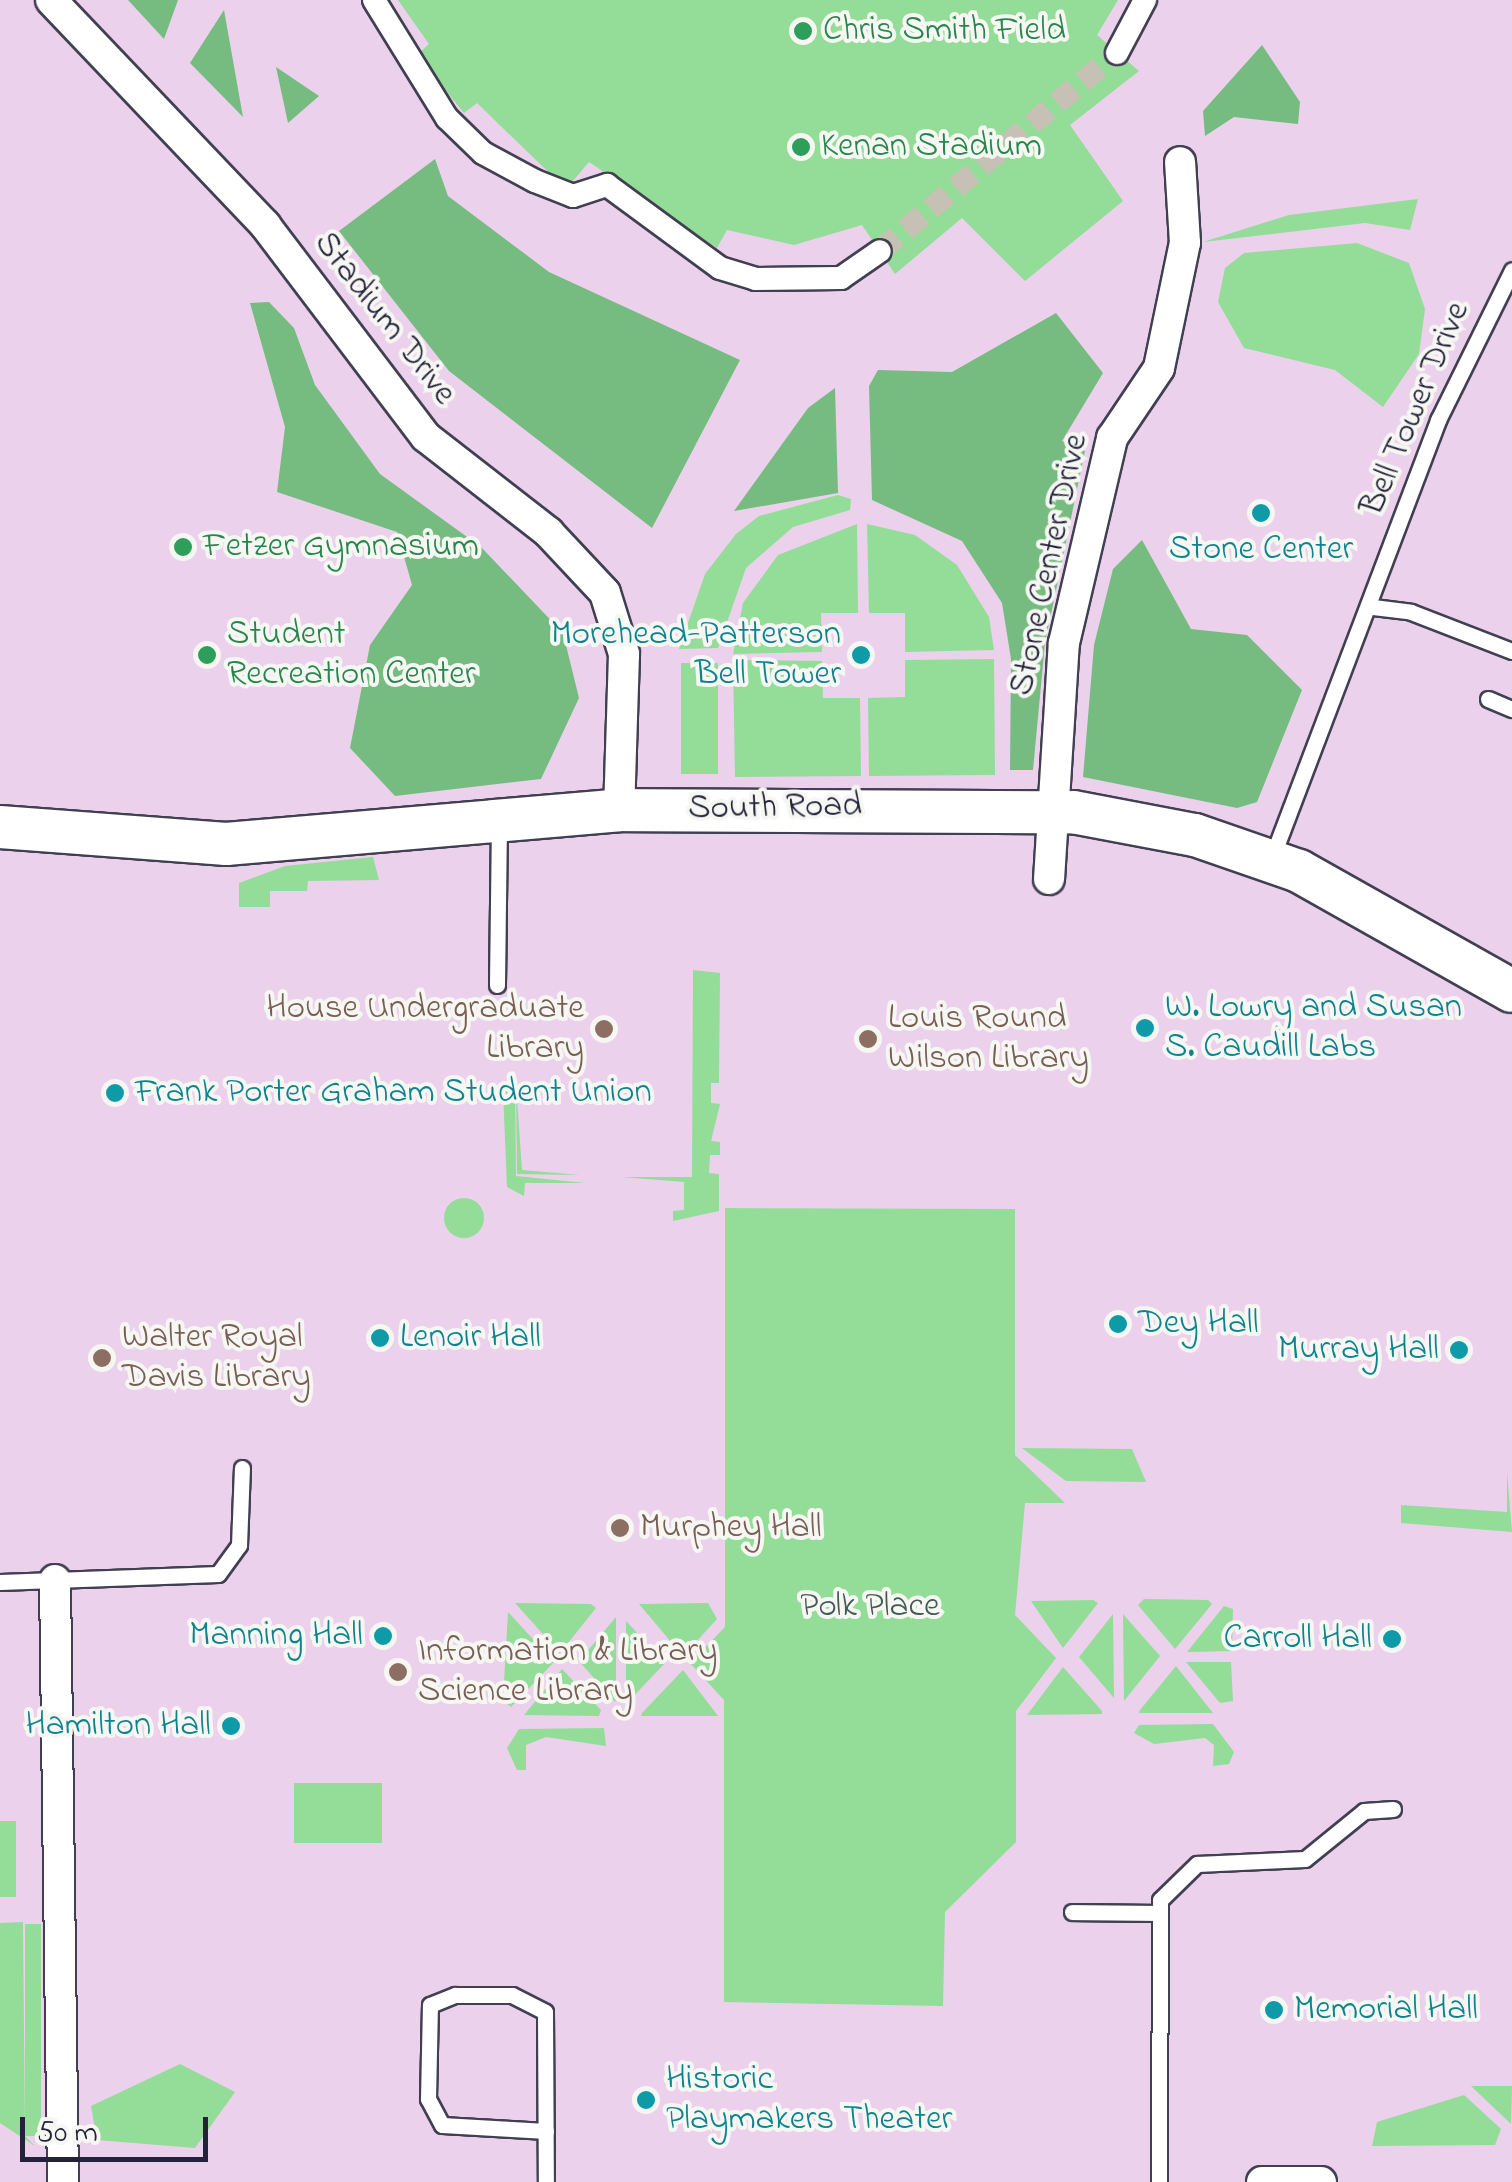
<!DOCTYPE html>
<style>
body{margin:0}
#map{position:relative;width:1512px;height:2182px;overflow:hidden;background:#f0e8d2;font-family:"Indie Flower",sans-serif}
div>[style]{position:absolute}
.built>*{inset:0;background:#ebd1eb;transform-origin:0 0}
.green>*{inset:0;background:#93dd98;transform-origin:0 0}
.round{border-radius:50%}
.forest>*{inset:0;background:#76bc80}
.pedestrian-tunnel>*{height:22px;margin-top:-11px;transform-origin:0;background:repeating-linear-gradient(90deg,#c7c0b4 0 22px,transparent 0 33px)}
.roads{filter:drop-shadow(2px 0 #414052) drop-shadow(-2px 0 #414052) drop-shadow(0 2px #414052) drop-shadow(0 -2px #414052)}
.service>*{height:15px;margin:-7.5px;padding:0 7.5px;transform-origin:7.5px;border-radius:7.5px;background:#fff}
.pedestrian>*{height:22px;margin:-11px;padding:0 11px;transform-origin:11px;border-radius:11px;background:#fff}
.minor>*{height:30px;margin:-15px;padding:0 15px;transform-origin:15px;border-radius:15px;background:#fff}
.secondary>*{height:42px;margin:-21px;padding:0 21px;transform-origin:21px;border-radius:21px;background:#fff}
.dots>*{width:28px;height:28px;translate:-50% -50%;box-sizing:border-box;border:5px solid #f6f6f2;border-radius:50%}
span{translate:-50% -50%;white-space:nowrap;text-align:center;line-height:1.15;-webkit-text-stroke:8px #f6f6f2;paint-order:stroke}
.leisure-label{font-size:35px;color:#27864d}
.left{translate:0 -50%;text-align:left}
.street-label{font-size:35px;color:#22223b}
.culture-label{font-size:35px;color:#0d838f}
.right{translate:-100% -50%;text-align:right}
.education-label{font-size:35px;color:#785e54}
.park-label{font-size:35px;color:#445a57}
.scale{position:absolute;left:20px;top:2117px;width:188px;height:45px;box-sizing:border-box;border:5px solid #22223b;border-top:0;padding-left:12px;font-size:30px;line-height:35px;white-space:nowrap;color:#22223b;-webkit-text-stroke:8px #f6f6f2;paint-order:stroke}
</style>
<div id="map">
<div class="built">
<i style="left:0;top:0;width:1512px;height:2182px"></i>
</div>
<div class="green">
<i style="clip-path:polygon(398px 0,1118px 0,1097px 35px,1139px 71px,1070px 125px,1123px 201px,1025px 281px,962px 218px,895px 274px,862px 225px,794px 245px,727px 230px,717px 248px,589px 162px,566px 189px,477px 103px,464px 113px,417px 55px,429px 44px)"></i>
<i style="clip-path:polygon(1418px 199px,1410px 230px,1365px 223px,1203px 242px,1289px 215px)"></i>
<i style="clip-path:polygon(1357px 243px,1409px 263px,1425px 309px,1419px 354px,1383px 407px,1335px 370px,1244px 348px,1218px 302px,1225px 268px,1244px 253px)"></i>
<i style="clip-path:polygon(838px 495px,851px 499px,850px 510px,793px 527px,746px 568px,718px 648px,679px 649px,705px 574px,736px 534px,759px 516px)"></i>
<i style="clip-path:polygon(857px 524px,858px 613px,821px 613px,822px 652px,733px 654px,743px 603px,778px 555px)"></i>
<i style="clip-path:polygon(867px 524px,915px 535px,957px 565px,989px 617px,994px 650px,905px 652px,905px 613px,869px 613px)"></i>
<i style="clip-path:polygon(994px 659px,995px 775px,869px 776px,868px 698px,905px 697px,905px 660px)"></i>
<i style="clip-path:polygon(733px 660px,822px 661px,823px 698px,860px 698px,861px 776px,735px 777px)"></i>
<i style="left:681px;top:663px;width:37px;height:111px"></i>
<i style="clip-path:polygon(373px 857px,379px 880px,308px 881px,307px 891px,270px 891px,270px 907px,239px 907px,239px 883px,285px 866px)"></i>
<i style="clip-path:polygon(693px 970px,720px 973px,719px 1083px,711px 1083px,711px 1103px,720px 1104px,711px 1141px,720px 1142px,720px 1155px,710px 1155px,709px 1173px,719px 1174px,719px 1211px,673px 1221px,673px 1211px,684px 1210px,684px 1182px,621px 1177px,692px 1177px)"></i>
<i style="clip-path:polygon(515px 1084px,516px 1176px,585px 1183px,525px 1183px,524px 1196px,507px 1187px,503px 1091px)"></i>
<i style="clip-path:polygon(516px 1084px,522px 1170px,580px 1175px,517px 1174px)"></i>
<i class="round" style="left:444px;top:1198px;width:40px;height:40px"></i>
<i style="clip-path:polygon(725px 1208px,1015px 1209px,1015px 1455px,1065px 1503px,1025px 1503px,1015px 1615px,1056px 1658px,1016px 1711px,1016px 1842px,945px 1912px,943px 2006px,724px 2002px,724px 1700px,690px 1663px,725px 1627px)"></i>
<i style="clip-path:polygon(1022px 1448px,1132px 1449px,1146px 1482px,1066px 1481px)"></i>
<i style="clip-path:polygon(1507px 1472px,1512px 1532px,1401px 1523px,1401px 1505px,1507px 1512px)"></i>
<i style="clip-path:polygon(1144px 1599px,1208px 1600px,1212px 1604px,1175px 1649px,1138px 1605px)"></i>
<i style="clip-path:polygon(1031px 1601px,1093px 1600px,1098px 1603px,1063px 1648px)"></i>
<i style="clip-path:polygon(515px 1603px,591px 1604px,596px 1608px,560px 1653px)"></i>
<i style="clip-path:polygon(708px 1603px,717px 1619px,683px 1656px,639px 1604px)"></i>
<i style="clip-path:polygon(1224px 1606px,1233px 1609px,1232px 1651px,1187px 1652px)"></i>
<i style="clip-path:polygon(508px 1612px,554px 1662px,511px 1707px,503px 1700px)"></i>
<i style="clip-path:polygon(1113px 1614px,1114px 1698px,1079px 1657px)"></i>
<i style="clip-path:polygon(1123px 1614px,1160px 1656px,1124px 1701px)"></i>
<i style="clip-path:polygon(616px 1617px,616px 1699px,615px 1702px,579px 1661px)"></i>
<i style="clip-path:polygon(626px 1621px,665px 1663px,627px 1703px,626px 1702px)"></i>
<i style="clip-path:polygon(1186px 1662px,1231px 1662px,1233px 1701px,1220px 1703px)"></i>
<i style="clip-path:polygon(1176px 1666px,1213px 1713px,1139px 1713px,1140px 1710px)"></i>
<i style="clip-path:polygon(1063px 1667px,1102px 1711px,1102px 1714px,1027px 1715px)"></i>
<i style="clip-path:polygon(562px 1669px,601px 1710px,599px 1716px,524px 1715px)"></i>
<i style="clip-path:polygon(683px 1670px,718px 1716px,641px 1716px,642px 1713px)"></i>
<i style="clip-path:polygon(1213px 1724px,1234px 1752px,1229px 1764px,1213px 1766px,1214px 1745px,1205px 1738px,1154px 1744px,1134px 1733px,1139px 1725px)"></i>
<i style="clip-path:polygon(519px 1729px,604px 1728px,606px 1746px,546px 1737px,526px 1745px,526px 1770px,517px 1770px,507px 1748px)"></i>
<i style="left:294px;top:1783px;width:88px;height:60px"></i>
<i style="left:0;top:1821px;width:16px;height:76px"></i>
<i style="clip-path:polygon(23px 1922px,25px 2136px,35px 2146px,0 2123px,0 1923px)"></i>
<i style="left:25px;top:1924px;width:16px;height:212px"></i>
<i style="clip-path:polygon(180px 2064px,235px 2092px,195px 2148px,97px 2140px,91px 2106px)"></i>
<i style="clip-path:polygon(1471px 2086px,1512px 2086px,1511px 2124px)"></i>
<i style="clip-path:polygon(1464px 2095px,1501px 2129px,1495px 2145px,1372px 2146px,1377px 2122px)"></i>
</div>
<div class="forest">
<i style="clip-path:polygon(128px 0,178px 0,164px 39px)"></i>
<i style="clip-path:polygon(224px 10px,243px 117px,190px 63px)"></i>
<i style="clip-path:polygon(1262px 45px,1300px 102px,1298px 124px,1234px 117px,1205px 136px,1203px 111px)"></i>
<i style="clip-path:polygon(276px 67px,319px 96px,288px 123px)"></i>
<i style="clip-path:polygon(435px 159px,448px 196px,549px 272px,740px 360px,652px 528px,449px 371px,339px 231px)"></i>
<i style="clip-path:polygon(269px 302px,294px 328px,315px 385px,380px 474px,481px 547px,563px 633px,579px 698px,541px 779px,395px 796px,350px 748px,370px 645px,412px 585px,397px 532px,277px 492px,285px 427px,250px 303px)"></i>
<i style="clip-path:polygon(1056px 313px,1103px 373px,1062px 441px,1085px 451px,1045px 643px,1033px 770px,1010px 770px,1011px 659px,1002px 603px,962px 541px,872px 500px,869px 386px,878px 370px,952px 372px)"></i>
<i style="clip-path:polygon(835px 388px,838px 493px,734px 511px,808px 408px)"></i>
<i style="clip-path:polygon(1142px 540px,1191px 629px,1247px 635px,1302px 690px,1257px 802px,1237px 808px,1083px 777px,1094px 645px,1113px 569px)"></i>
</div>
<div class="pedestrian-tunnel">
<i style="left:880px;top:251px;width:309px;rotate:-39.9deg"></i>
</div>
<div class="roads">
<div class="service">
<i style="left:1373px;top:607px;width:38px;rotate:7deg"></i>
<i style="left:1411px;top:612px;width:108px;rotate:21.1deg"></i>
<i style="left:1488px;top:699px;width:26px;rotate:23deg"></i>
<i style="left:1271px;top:860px;width:471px;rotate:-69.2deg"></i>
<i style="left:1438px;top:420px;width:167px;rotate:-63.7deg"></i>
<i style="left:497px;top:985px;width:163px;rotate:-89.3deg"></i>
<i style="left:0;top:1582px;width:218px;rotate:-2.1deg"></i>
<i style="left:218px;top:1574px;width:36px;rotate:-54deg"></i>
<i style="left:239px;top:1545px;width:77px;rotate:-87.8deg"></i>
<i style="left:1072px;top:1912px;width:82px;rotate:0.7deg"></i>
<i style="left:546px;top:2131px;width:104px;rotate:-176.7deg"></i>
<i style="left:442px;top:2125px;width:30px;rotate:-118deg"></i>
<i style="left:428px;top:2099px;width:94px;rotate:-88.8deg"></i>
<i style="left:430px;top:2005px;width:27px;rotate:-22deg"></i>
<i style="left:455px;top:1995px;width:57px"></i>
<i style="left:512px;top:1995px;width:37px;rotate:27deg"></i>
<i style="left:545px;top:2012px;width:170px;rotate:89.7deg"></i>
<i style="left:1159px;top:2182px;width:282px;rotate:-89.8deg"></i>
<i style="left:1160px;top:1900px;width:52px;rotate:-44.2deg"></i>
<i style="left:1197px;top:1864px;width:108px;rotate:-2.7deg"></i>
<i style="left:1305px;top:1859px;width:76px;rotate:-39.1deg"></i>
<i style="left:1364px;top:1811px;width:29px;rotate:-4deg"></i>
</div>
<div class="pedestrian">
<i style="left:374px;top:0;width:139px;rotate:58.3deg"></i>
<i style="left:447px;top:118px;width:50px;rotate:44.2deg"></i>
<i style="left:483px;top:153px;width:59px;rotate:28.3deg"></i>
<i style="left:535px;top:181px;width:41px;rotate:21.5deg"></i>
<i style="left:573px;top:196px;width:36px;rotate:-18deg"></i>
<i style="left:607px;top:185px;width:140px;rotate:36.3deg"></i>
<i style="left:720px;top:268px;width:37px;rotate:17deg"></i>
<i style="left:755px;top:279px;width:86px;rotate:-0.7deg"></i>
<i style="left:841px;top:278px;width:47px;rotate:-34.7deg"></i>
<i style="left:1117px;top:53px;width:60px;rotate:-62.2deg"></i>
</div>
<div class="minor">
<i style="left:51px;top:0;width:311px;rotate:46.4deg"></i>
<i style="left:265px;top:225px;width:266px;rotate:52.8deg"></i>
<i style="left:426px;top:437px;width:155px;rotate:37.9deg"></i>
<i style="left:548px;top:532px;width:83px;rotate:46.9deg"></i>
<i style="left:605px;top:593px;width:64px;rotate:72.7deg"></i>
<i style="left:624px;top:654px;width:156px;rotate:91.8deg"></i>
<i style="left:1049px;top:879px;width:236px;rotate:-86.4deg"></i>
<i style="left:1064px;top:643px;width:211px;rotate:-76.8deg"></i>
<i style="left:1112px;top:438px;width:84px;rotate:-56.1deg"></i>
<i style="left:1159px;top:368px;width:128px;rotate:-78.3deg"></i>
<i style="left:1185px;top:243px;width:81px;rotate:-93.5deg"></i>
<i style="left:55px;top:1580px;width:602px;rotate:89.24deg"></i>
<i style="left:1262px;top:2182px;width:59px"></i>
</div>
<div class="secondary">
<i style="left:0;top:827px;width:227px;rotate:4.3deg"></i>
<i style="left:226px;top:844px;width:394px;rotate:-4.9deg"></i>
<i style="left:619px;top:810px;width:454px;rotate:0.3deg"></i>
<i style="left:1073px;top:812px;width:124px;rotate:10.7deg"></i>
<i style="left:1195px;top:835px;width:110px;rotate:19.1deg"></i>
<i style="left:1299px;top:871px;width:244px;rotate:29.4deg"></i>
</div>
</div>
<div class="dots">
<i style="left:803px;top:31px;background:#2e9e5b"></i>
<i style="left:801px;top:147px;background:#2e9e5b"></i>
<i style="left:1261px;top:513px;background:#0f9aa8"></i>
<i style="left:183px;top:547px;background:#2e9e5b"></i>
<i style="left:207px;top:655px;background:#2e9e5b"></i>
<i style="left:861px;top:655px;background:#0f9aa8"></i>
<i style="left:1145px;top:1028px;background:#0f9aa8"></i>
<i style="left:604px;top:1029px;background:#8d6e63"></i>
<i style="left:868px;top:1039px;background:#8d6e63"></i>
<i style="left:115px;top:1093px;background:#0f9aa8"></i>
<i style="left:1118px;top:1324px;background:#0f9aa8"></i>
<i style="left:380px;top:1338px;background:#0f9aa8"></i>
<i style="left:1459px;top:1350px;background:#0f9aa8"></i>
<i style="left:102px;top:1358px;background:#8d6e63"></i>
<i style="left:620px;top:1528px;background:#8d6e63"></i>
<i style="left:383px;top:1636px;background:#0f9aa8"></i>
<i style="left:1392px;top:1639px;background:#0f9aa8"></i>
<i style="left:398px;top:1672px;background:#8d6e63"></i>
<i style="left:231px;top:1726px;background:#0f9aa8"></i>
<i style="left:1274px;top:2010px;background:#0f9aa8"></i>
<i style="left:646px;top:2100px;background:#0f9aa8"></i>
</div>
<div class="leisure-label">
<span class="left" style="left:823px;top:31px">Chris Smith Field</span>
<span class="left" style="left:821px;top:147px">Kenan Stadium</span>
<span class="left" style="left:203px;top:547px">Fetzer Gymnasium</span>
<span class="left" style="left:227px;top:655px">Student<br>Recreation Center</span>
</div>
<div class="street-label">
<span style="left:384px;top:319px;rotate:52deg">Stadium Drive</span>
<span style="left:1416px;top:409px;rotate:-67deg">Bell Tower Drive</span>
<span style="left:1050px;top:565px;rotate:-78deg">Stone Center Drive</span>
<span style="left:775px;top:808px;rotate:-1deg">South Road</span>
</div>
<div class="culture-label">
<span style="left:1261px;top:550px">Stone Center</span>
<span class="right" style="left:841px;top:655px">Morehead-Patterson<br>Bell Tower</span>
<span class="left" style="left:1165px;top:1028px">W. Lowry and Susan<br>S. Caudill Labs</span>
<span class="left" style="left:135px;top:1093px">Frank Porter Graham Student Union</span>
<span class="left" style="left:1138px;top:1324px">Dey Hall</span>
<span class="left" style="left:400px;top:1338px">Lenoir Hall</span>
<span class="right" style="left:1439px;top:1350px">Murray Hall</span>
<span class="right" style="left:363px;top:1636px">Manning Hall</span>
<span class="right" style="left:1372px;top:1639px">Carroll Hall</span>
<span class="right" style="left:211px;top:1726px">Hamilton Hall</span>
<span class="left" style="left:1294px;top:2010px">Memorial Hall</span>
<span class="left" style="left:666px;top:2100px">Historic<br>Playmakers Theater</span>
</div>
<div class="education-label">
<span class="right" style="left:584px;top:1029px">House Undergraduate<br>Library</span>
<span class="left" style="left:888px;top:1039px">Louis Round<br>Wilson Library</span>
<span class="left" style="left:122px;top:1358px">Walter Royal<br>Davis Library</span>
<span class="left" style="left:640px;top:1528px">Murphey Hall</span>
<span class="left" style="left:418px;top:1672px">Information &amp; Library<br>Science Library</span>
</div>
<div class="park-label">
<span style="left:870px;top:1607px">Polk Place</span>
</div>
<div class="scale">50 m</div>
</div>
